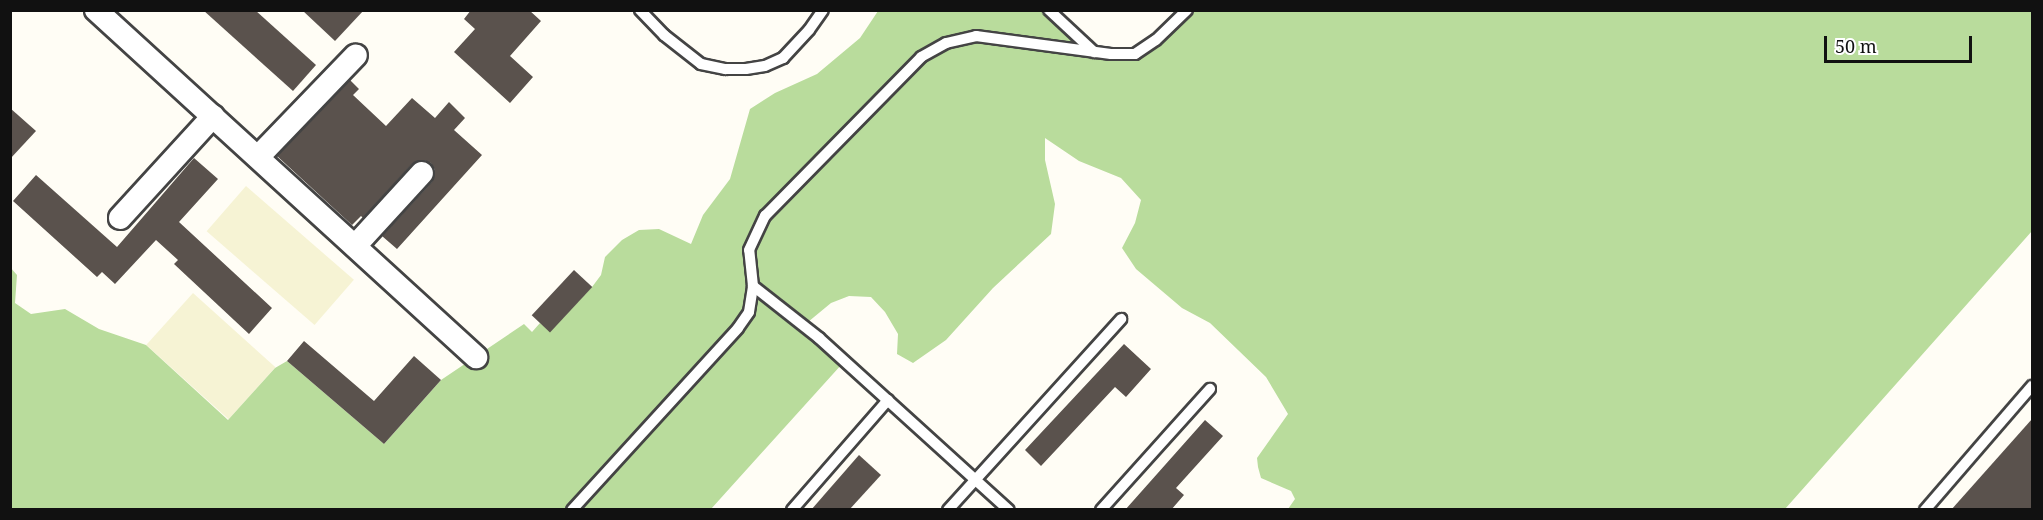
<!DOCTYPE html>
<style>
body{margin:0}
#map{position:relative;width:2043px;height:520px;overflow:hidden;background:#fffdf5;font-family:"Noto Serif",serif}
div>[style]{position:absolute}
.farmland>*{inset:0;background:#f6f3d4;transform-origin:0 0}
.forest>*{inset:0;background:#b9dc9c}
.building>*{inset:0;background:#5a524d;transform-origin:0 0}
.roads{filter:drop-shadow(2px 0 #444) drop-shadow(-2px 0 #444) drop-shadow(0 2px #444) drop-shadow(0 -2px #444)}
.lane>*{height:10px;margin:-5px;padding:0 5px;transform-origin:5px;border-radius:5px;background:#fff}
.street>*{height:22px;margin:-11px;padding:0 11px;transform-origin:11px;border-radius:11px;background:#fff}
span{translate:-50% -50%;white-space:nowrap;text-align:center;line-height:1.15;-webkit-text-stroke:6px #fff;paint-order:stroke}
.frame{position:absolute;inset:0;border:12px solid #111;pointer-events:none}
.scale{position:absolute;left:1824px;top:36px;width:148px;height:27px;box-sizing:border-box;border:3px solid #111;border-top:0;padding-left:8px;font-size:18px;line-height:21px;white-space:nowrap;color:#111;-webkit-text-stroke:4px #fff;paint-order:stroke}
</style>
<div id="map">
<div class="farmland">
<i style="left:246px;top:186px;width:143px;height:60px;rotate:41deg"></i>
<i style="left:193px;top:293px;width:111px;height:70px;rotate:42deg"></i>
</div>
<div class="forest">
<i style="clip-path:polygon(1193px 10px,2032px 11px,2032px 231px,1785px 509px,1288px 509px,1295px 499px,1291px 491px,1261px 478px,1258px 467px,1257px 458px,1288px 414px,1266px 377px,1210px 323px,1182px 308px,1136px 269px,1122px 248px,1135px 223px,1141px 200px,1121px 178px,1079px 161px,1045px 138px,1045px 160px,1055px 204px,1051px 234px,993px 288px,946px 340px,913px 363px,897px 354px,898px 334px,885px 312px,871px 297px,849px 296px,831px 303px,808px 322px,758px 284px,754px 251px,768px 220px,924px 60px,947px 47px,977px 41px,1136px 58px,1162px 42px)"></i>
<i style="clip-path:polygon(878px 11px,1042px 11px,1081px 46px,945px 39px,760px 215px,745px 248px,749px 286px,745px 311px,735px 325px,566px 509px,11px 509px,10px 267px,17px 275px,15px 303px,31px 314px,65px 309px,99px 329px,146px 345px,228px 420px,275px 368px,287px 361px,384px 444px,441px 380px,524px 324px,532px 332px,540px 323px,550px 331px,592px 287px,601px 275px,605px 257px,622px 240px,639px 230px,659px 229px,691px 244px,703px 215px,730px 179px,750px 109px,775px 93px,817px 74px,860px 38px)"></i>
<i style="clip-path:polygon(758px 294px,842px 364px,711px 509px,578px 510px,752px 315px)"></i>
</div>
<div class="building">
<i style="clip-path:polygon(203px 10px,255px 10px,316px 65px,293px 91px)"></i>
<i style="clip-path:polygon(302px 10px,364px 10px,335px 41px)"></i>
<i style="clip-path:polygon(471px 10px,529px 10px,541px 21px,510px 56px,533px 77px,510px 103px,454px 52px,475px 29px,464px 19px)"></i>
<i style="clip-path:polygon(350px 80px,359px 89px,353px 95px,386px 126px,412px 98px,435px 118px,449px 102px,465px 118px,454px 130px,482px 155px,397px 249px,382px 236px,432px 182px,435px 170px,431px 163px,424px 160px,412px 164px,363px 218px,361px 216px,352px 225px,277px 156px)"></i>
<i style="clip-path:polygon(10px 108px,36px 131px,10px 159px)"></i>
<i style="clip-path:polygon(194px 158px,218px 179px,179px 222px,272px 308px,249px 334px,174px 264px,178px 260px,156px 240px,115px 284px,102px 272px,97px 277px,13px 201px,36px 175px,117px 247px)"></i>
<i style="left:574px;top:270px;width:25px;height:62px;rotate:43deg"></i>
<i style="clip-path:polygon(304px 341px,374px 401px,414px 356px,441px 380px,384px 444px,287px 361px)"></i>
<i style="clip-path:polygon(1124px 344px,1151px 369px,1126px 397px,1115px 387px,1041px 466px,1025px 450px)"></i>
<i style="clip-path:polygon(2032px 419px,2032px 510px,1951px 510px)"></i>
<i style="clip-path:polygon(1205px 420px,1223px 436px,1176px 488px,1184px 495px,1171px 510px,1125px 510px)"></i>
<i style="clip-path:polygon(859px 455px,881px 475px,849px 510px,811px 510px)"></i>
</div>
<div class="roads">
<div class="lane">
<i style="left:640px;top:10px;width:35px;rotate:46deg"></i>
<i style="left:664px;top:35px;width:47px;rotate:38.1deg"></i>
<i style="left:701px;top:64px;width:25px;rotate:12deg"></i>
<i style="left:725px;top:69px;width:21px"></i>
<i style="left:746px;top:69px;width:19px;rotate:-9deg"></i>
<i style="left:765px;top:66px;width:20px;rotate:-24deg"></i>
<i style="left:783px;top:58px;width:38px;rotate:-47deg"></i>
<i style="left:809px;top:30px;width:24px;rotate:-55deg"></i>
<i style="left:1049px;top:10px;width:62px;rotate:43deg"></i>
<i style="left:753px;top:286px;width:84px;rotate:38.2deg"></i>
<i style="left:819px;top:338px;width:256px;rotate:42.2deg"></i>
<i style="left:572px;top:510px;width:246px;rotate:-47.6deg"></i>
<i style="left:738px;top:328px;width:19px;rotate:-55deg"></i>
<i style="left:749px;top:312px;width:26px;rotate:-81deg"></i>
<i style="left:753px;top:286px;width:36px;rotate:-96deg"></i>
<i style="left:749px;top:250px;width:38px;rotate:-65deg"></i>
<i style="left:765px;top:216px;width:223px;rotate:-45.5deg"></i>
<i style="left:921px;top:57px;width:29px;rotate:-29deg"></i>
<i style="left:946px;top:43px;width:31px;rotate:-13deg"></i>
<i style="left:976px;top:36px;width:136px;rotate:7.6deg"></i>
<i style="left:1111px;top:54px;width:24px"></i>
<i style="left:1135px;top:54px;width:25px;rotate:-34deg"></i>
<i style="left:1156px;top:40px;width:43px;rotate:-44.1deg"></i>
<i style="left:792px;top:510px;width:146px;rotate:-48.9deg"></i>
<i style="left:948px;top:510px;width:258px;rotate:-47.8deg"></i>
<i style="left:1101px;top:510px;width:163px;rotate:-48deg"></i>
<i style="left:1925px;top:510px;width:164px;rotate:-49.2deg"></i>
</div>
<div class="street">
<i style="left:96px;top:10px;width:515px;rotate:42.4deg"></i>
<i style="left:258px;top:157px;width:141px;rotate:-46.1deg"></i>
<i style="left:120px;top:218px;width:138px;rotate:-47.6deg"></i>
<i style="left:355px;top:246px;width:99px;rotate:-47.5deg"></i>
</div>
</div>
<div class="frame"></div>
<div class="scale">50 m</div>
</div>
